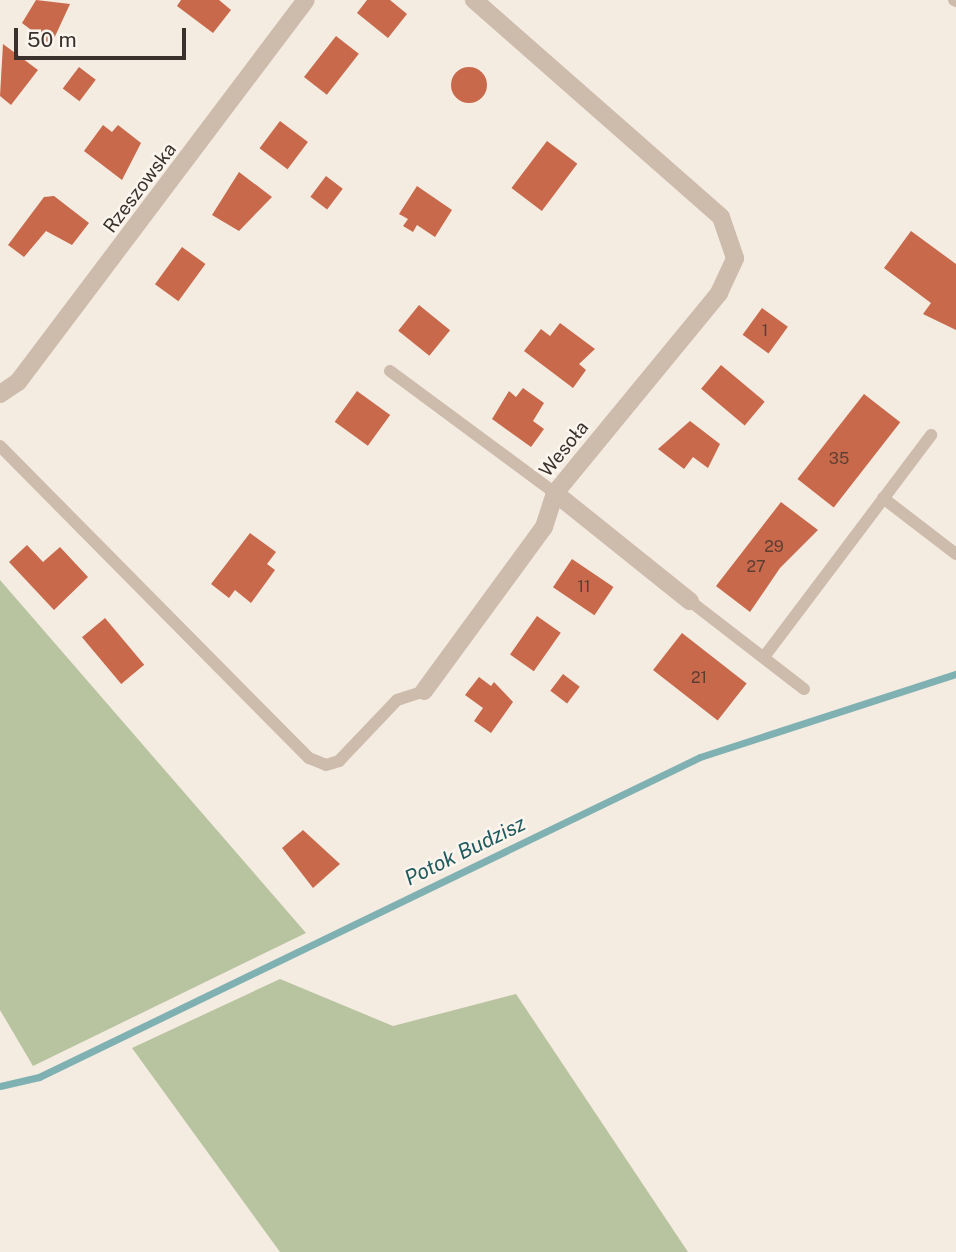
<!DOCTYPE html>
<meta charset="utf-8">
<style>
body{margin:0}
#map{position:relative;width:956px;height:1252px;overflow:hidden;background:#f4ebe1;font-family:"Public Sans",sans-serif}
div>[style]{position:absolute}
.green>*{inset:0;background:#b8c4a0}
.stream>*{height:7px;margin:-3.5px;padding:0 3.5px;transform-origin:3.5px;border-radius:3.5px;background:#7fb0b2}
.building>*{inset:0;background:#c8694b;transform-origin:0 0}
.round{border-radius:50%}
.lane>*{height:12px;margin:-6px;padding:0 6px;transform-origin:6px;border-radius:6px;background:#cdbbac}
.street>*{height:18px;margin:-9px;padding:0 9px;transform-origin:9px;border-radius:9px;background:#cdbbac}
span{translate:-50% -50%;white-space:nowrap;text-align:center;line-height:1.15;-webkit-text-stroke:5px #fbf5ee;paint-order:stroke}
.number-label{font-size:16px;color:#5e3e33}
.number-label span{-webkit-text-stroke-width:0}
.street-label{font-size:19px;color:#3b302b}
.water-label{font-size:21px;color:#1f5a5e;font-style:italic}
.scale{position:absolute;left:14px;top:28px;width:172px;height:32px;box-sizing:border-box;border:4px solid #3b302b;border-top:0;padding-left:9px;font-size:21px;line-height:24px;white-space:nowrap;color:#3b302b;-webkit-text-stroke:5px #fbf5ee;paint-order:stroke}
</style>
<div id="map">
<div class="green">
<i style="clip-path:polygon(0 580px,306px 933px,33px 1066px,0 1010px)"></i>
<i style="clip-path:polygon(280px 979px,393px 1026px,516px 994px,688px 1252px,280px 1252px,132px 1048px)"></i>
</div>
<div class="stream">
<i style="left:0;top:1086px;width:40px;rotate:-13deg"></i>
<i style="left:39px;top:1077px;width:734px;rotate:-25.83deg"></i>
<i style="left:700px;top:757px;width:269px;rotate:-18deg"></i>
</div>
<div class="building">
<i style="clip-path:polygon(36px 0,70px 4px,51px 45px,22px 23px)"></i>
<i style="clip-path:polygon(181px 0,219px 0,231px 10px,213px 33px,177px 6px)"></i>
<i style="clip-path:polygon(367px 0,390px 0,407px 14px,388px 38px,357px 13px)"></i>
<i style="left:336px;top:36px;width:29px;height:52px;rotate:38deg"></i>
<i style="clip-path:polygon(3px 44px,38px 70px,11px 105px,0 96px)"></i>
<i class="round" style="left:451px;top:67px;width:36px;height:36px"></i>
<i style="left:79px;top:67px;width:21px;height:27px;rotate:37deg"></i>
<i style="left:280px;top:121px;width:35px;height:34px;rotate:37deg"></i>
<i style="clip-path:polygon(103px 125px,112px 132px,118px 125px,141px 143px,122px 180px,84px 151px)"></i>
<i style="left:547px;top:141px;width:38px;height:59px;rotate:37deg"></i>
<i style="clip-path:polygon(239px 172px,272px 197px,239px 231px,212px 215px)"></i>
<i style="left:326px;top:176px;width:21px;height:26px;rotate:37deg"></i>
<i style="clip-path:polygon(417px 186px,452px 210px,435px 237px,417px 225px,413px 232px,403px 226px,408px 219px,399px 214px)"></i>
<i style="clip-path:polygon(54px 196px,89px 223px,72px 245px,46px 231px,24px 257px,8px 245px,44px 197px)"></i>
<i style="clip-path:polygon(911px 231px,956px 264px,956px 330px,923px 314px,931px 303px,884px 268px)"></i>
<i style="left:182px;top:247px;width:29px;height:46px;rotate:36deg"></i>
<i style="left:419px;top:305px;width:40px;height:33px;rotate:39deg"></i>
<i style="left:762px;top:308px;width:32px;height:33px;rotate:36deg"></i>
<i style="clip-path:polygon(560px 323px,595px 349px,579px 364px,586px 370px,573px 388px,524px 351px,541px 329px,550px 336px)"></i>
<i style="left:721px;top:365px;width:57px;height:31px;rotate:40deg"></i>
<i style="clip-path:polygon(523px 388px,544px 403px,533px 421px,544px 429px,531px 447px,492px 419px,509px 391px,516px 397px)"></i>
<i style="left:357px;top:391px;width:41px;height:38px;rotate:36deg"></i>
<i style="left:864px;top:394px;width:46px;height:108px;rotate:38deg"></i>
<i style="clip-path:polygon(690px 421px,720px 444px,708px 468px,693px 457px,684px 469px,658px 449px)"></i>
<i style="clip-path:polygon(781px 502px,818px 530px,780px 568px,750px 612px,716px 586px)"></i>
<i style="clip-path:polygon(250px 533px,276px 552px,267px 564px,275px 570px,251px 603px,235px 590px,229px 598px,211px 584px)"></i>
<i style="clip-path:polygon(27px 545px,43px 562px,60px 547px,88px 577px,54px 610px,9px 562px)"></i>
<i style="left:572px;top:559px;width:50px;height:34px;rotate:34deg"></i>
<i style="left:537px;top:616px;width:29px;height:47px;rotate:35deg"></i>
<i style="left:105px;top:618px;width:61px;height:30px;rotate:50deg"></i>
<i style="left:682px;top:633px;width:82px;height:47px;rotate:38deg"></i>
<i style="left:563px;top:674px;width:21px;height:21px;rotate:37deg"></i>
<i style="clip-path:polygon(479px 677px,491px 686px,494px 682px,513px 702px,491px 733px,474px 721px,483px 708px,465px 695px)"></i>
<i style="clip-path:polygon(303px 830px,340px 864px,313px 888px,282px 848px)"></i>
</div>
<div class="lane">
<i style="left:954px;top:0;width:2px;rotate:27deg"></i>
<i style="left:390px;top:371px;width:205px;rotate:36.5deg"></i>
<i style="left:0;top:446px;width:439px;rotate:45.3deg"></i>
<i style="left:309px;top:758px;width:18px;rotate:22deg"></i>
<i style="left:326px;top:765px;width:14px;rotate:-17deg"></i>
<i style="left:339px;top:761px;width:84px;rotate:-46.4deg"></i>
<i style="left:397px;top:700px;width:28px;rotate:-18deg"></i>
<i style="left:883px;top:498px;width:92px;rotate:37.5deg"></i>
<i style="left:690px;top:601px;width:144px;rotate:37.7deg"></i>
<i style="left:764px;top:657px;width:278px;rotate:-53deg"></i>
</div>
<div class="street">
<i style="left:0;top:394px;width:22px;rotate:-34deg"></i>
<i style="left:18px;top:382px;width:478px;rotate:-53deg"></i>
<i style="left:555px;top:493px;width:173px;rotate:38.7deg"></i>
<i style="left:424px;top:691px;width:203px;rotate:-53.8deg"></i>
<i style="left:544px;top:527px;width:36px;rotate:-72deg"></i>
<i style="left:555px;top:493px;width:259px;rotate:-50.6deg"></i>
<i style="left:719px;top:293px;width:38px;rotate:-65deg"></i>
<i style="left:735px;top:258px;width:43px;rotate:-108.9deg"></i>
<i style="left:721px;top:217px;width:329px;rotate:-138.7deg"></i>
</div>
<div class="number-label">
<span style="left:765px;top:331px">1</span>
<span style="left:839px;top:459px">35</span>
<span style="left:774px;top:547px">29</span>
<span style="left:756px;top:567px">27</span>
<span style="left:584px;top:587px">11</span>
<span style="left:699px;top:678px">21</span>
</div>
<div class="street-label">
<span style="left:140px;top:188px;rotate:-53deg">Rzeszowska</span>
<span style="left:564px;top:449px;rotate:-51deg">Wesoła</span>
</div>
<div class="water-label">
<span style="left:465px;top:851px;rotate:-26deg">Potok Budzisz</span>
</div>
<div class="scale">50 m</div>
</div>
